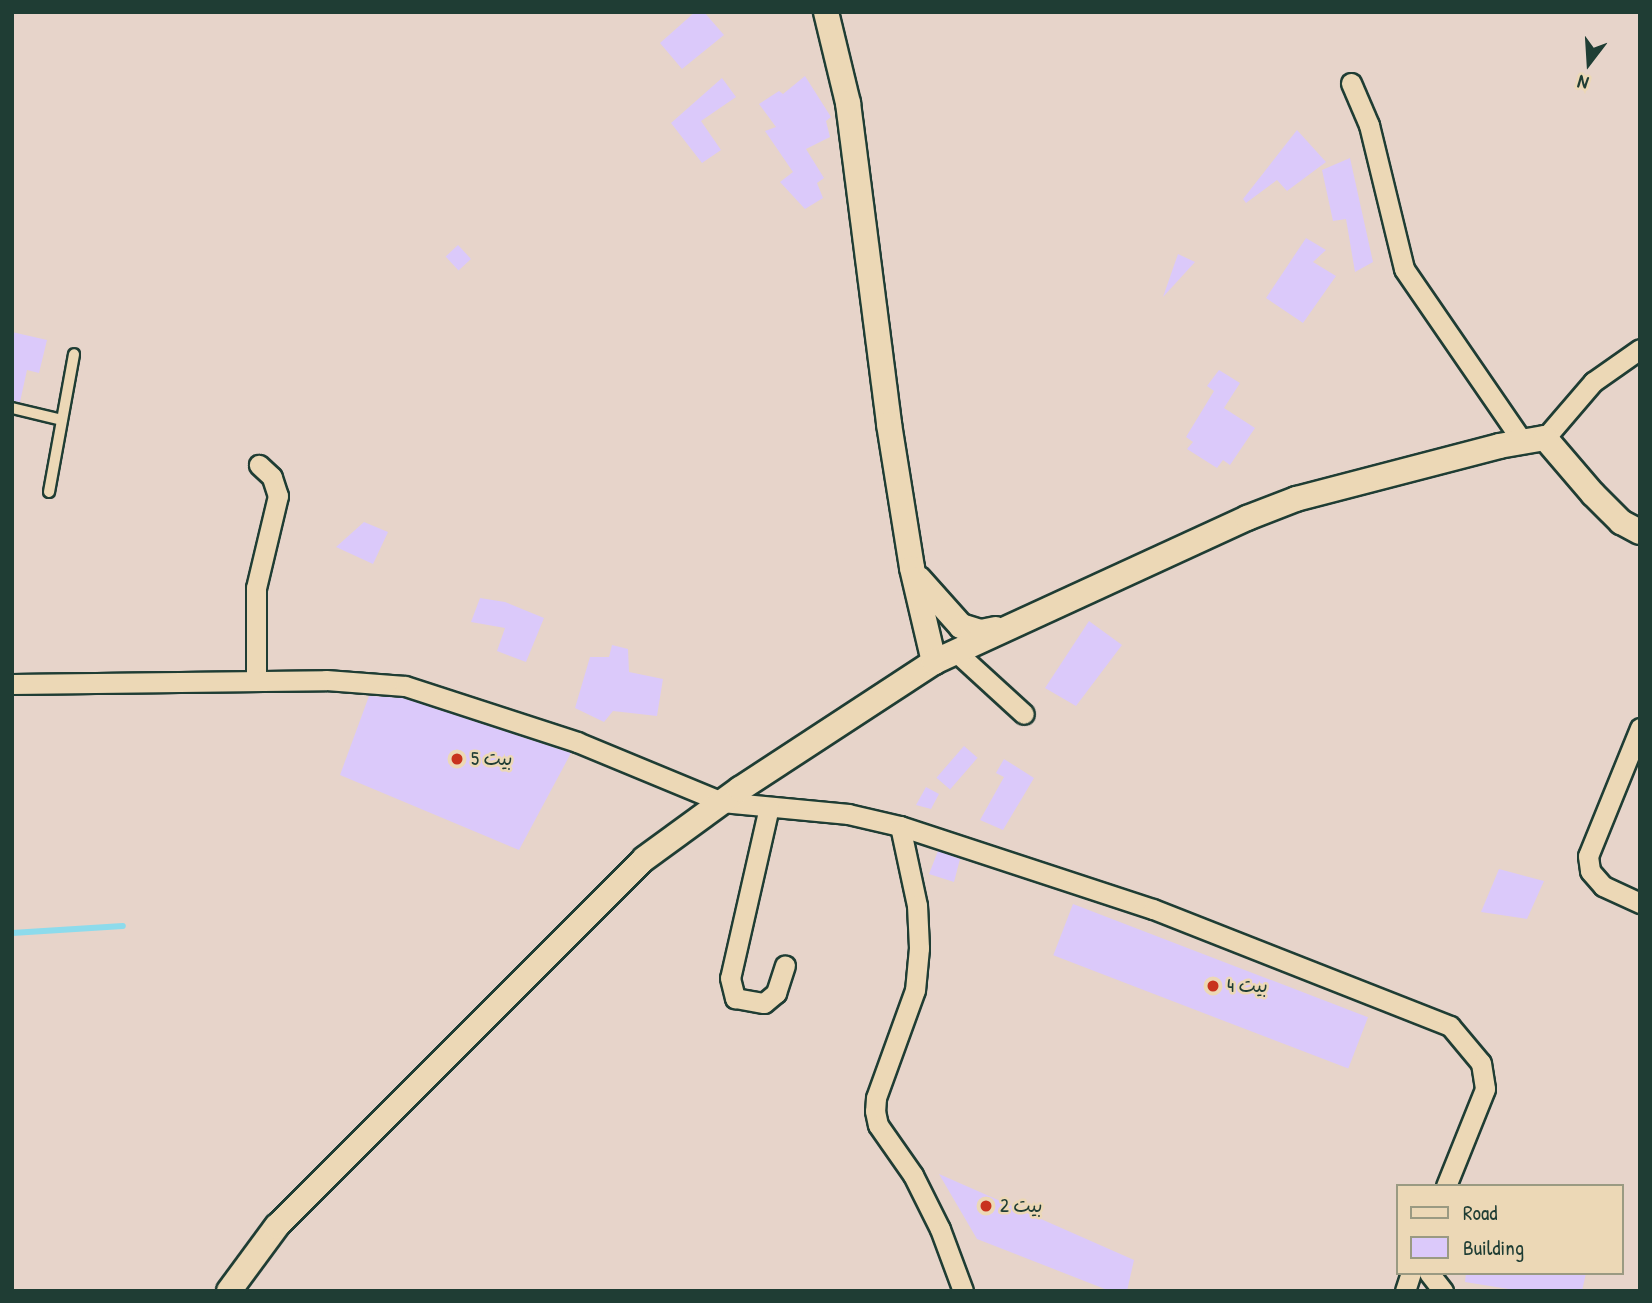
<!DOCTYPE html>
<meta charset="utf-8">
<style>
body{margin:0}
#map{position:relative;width:1652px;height:1303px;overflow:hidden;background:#e7d4ca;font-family:"Patrick Hand","Playpen Sans Arabic",sans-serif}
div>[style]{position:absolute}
.stream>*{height:6px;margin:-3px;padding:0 3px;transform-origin:3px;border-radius:3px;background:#8ddbec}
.building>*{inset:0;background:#dbc9fa;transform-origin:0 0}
.roads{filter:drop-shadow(2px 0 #1f3d34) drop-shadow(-2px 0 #1f3d34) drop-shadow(0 2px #1f3d34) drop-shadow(0 -2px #1f3d34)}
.service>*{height:10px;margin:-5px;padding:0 5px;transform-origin:5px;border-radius:5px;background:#ecd8b6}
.minor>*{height:19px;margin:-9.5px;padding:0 9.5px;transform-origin:9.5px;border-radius:9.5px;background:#ecd8b6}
.tertiary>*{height:24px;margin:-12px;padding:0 12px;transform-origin:12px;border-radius:12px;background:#ecd8b6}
.dots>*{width:19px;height:19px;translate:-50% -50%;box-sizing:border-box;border:4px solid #ecd8b6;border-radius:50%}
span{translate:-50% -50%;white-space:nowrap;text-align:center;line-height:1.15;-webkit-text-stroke:5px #ecd8b6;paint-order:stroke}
.poi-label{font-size:19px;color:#1f3d34}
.left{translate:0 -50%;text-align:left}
.frame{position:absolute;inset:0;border:14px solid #1f3d34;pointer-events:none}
.legend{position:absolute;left:1396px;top:1184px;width:228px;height:91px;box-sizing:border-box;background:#ecd8b6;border:2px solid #9a9a82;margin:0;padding:9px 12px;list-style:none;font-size:21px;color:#1f3d34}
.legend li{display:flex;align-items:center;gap:14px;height:35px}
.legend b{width:35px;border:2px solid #9a9a82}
.north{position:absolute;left:1554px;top:28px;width:70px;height:70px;-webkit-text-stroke:5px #ecd8b6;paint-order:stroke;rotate:197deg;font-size:19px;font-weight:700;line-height:28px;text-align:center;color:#1f3d34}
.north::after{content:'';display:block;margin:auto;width:24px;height:32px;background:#1f3d34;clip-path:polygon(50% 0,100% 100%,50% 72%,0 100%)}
</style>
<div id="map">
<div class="stream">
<i style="left:12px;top:933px;width:111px;rotate:-3.6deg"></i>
</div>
<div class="building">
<i style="clip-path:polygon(695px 12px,704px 12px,724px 35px,682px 69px,660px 43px)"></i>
<i style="clip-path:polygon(805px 76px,831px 117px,826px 121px,830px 137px,806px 149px,824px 178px,817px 183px,823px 198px,805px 209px,780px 182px,793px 172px,765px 131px,776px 127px,759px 104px,779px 91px,783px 94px)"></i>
<i style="clip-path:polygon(722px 78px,736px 97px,701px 121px,721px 150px,702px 163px,671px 123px)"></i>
<i style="clip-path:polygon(1297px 130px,1326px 162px,1287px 191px,1277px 180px,1246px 203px,1243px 199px)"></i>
<i style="clip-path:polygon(1350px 158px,1373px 262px,1355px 272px,1346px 219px,1333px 221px,1322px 170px)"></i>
<i style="clip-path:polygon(1306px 238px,1326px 250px,1313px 262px,1336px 276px,1303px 323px,1266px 298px)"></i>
<i style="left:458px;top:245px;width:19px;height:17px;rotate:47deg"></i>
<i style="clip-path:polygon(1178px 254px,1195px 262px,1163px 297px)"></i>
<i style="clip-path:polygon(12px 332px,47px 340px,39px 373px,27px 370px,20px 402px,12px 401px)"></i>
<i style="clip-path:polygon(1219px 370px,1240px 383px,1224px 408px,1255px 428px,1230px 465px,1223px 460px,1217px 468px,1187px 449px,1193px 442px,1186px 437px,1214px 391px,1207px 386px)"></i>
<i style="clip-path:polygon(364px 522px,388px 532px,373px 564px,336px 547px)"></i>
<i style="clip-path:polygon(480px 598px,505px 602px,544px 618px,526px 662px,497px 651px,505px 628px,471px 622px)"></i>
<i style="clip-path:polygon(1089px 621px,1122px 645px,1076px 706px,1045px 688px)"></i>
<i style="clip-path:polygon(612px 645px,628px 649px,629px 672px,663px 679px,657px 716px,613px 711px,604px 722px,575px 708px,590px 657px,609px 657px)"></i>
<i style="clip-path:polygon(369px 696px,403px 698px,571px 753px,519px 850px,340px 775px)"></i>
<i style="left:964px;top:746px;width:18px;height:42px;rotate:41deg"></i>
<i style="clip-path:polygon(1004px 759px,1034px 778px,1003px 830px,980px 820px,1004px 777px,996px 773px)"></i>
<i style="clip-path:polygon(926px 787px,939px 794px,931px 809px,916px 805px)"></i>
<i style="clip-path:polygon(938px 851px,960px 859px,954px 882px,929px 874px)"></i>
<i style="clip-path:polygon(1499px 869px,1544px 881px,1527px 919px,1481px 912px)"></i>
<i style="left:1073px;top:904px;width:316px;height:55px;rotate:21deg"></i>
<i style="clip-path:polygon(939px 1174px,1134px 1260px,1127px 1291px,1110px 1291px,977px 1239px)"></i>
<i style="clip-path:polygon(1466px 1273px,1586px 1273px,1582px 1291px,1521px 1291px,1465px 1282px)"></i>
</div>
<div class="roads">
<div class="service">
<i style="left:12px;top:408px;width:51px;rotate:13.5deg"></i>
<i style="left:49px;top:492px;width:140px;rotate:-79.7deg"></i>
</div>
<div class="minor">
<i style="left:1351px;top:83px;width:46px;rotate:66.8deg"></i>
<i style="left:1369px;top:125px;width:148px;rotate:76.3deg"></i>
<i style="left:1404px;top:269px;width:210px;rotate:55.5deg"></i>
<i style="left:1545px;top:438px;width:74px;rotate:-49.4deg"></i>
<i style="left:1593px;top:382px;width:57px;rotate:-35.1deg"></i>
<i style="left:955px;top:651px;width:93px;rotate:42.4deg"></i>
<i style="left:256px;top:681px;width:93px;rotate:-90deg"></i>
<i style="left:256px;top:588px;width:95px;rotate:-76.6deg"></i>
<i style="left:278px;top:496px;width:20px;rotate:-108deg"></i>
<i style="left:272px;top:477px;width:18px;rotate:-137deg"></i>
<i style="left:12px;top:684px;width:314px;rotate:-0.7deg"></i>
<i style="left:326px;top:680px;width:79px;rotate:4.3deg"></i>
<i style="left:405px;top:686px;width:181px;rotate:18deg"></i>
<i style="left:577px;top:742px;width:157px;rotate:22.5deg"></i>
<i style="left:722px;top:802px;width:127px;rotate:5.4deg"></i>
<i style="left:848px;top:814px;width:53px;rotate:13deg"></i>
<i style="left:900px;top:826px;width:266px;rotate:18.2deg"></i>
<i style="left:1153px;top:909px;width:319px;rotate:21.5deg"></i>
<i style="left:1450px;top:1026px;width:48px;rotate:50deg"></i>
<i style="left:1481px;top:1063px;width:26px;rotate:81deg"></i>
<i style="left:1485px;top:1089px;width:105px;rotate:111.9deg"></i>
<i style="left:1640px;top:728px;width:138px;rotate:112.1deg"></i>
<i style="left:1588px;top:856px;width:15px;rotate:82deg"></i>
<i style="left:1590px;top:871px;width:20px;rotate:49deg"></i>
<i style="left:1603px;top:886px;width:41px;rotate:24.7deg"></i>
<i style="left:769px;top:807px;width:175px;rotate:102.8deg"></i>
<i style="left:730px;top:978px;width:21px;rotate:76deg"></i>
<i style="left:735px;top:998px;width:29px;rotate:10deg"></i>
<i style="left:764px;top:1003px;width:16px;rotate:-40deg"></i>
<i style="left:776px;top:993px;width:29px;rotate:-72deg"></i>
<i style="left:900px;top:826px;width:81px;rotate:77.9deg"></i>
<i style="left:917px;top:905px;width:43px;rotate:87.3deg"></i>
<i style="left:919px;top:948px;width:42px;rotate:95.4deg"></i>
<i style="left:915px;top:990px;width:115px;rotate:109.9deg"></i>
<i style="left:876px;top:1098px;width:13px;rotate:94deg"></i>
<i style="left:875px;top:1111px;width:14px;rotate:78deg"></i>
<i style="left:878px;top:1125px;width:61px;rotate:55deg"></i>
<i style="left:913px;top:1175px;width:60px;rotate:63.4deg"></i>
<i style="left:940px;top:1229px;width:66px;rotate:69.6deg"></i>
<i style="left:1429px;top:1273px;width:23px;rotate:52deg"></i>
<i style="left:1405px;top:1291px;width:19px;rotate:-72deg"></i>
</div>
<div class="tertiary">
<i style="left:826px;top:12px;width:94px;rotate:76.4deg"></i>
<i style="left:848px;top:103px;width:324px;rotate:82.7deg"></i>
<i style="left:889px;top:424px;width:146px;rotate:80.9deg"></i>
<i style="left:912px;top:568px;width:97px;rotate:76.8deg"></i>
<i style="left:919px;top:579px;width:63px;rotate:48.2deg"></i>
<i style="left:961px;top:626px;width:21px;rotate:17deg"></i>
<i style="left:981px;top:632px;width:15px;rotate:-11deg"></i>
<i style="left:229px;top:1291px;width:81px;rotate:-53.6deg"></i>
<i style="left:277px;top:1226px;width:519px;rotate:-45deg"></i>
<i style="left:644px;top:859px;width:119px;rotate:-36.1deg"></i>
<i style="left:740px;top:789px;width:232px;rotate:-33.2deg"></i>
<i style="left:934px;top:662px;width:345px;rotate:-24.7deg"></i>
<i style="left:1247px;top:518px;width:53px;rotate:-21.2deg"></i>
<i style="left:1296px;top:499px;width:210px;rotate:-14.6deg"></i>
<i style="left:1499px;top:446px;width:47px;rotate:-9.9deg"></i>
<i style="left:1545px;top:438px;width:74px;rotate:49.4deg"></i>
<i style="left:1593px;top:494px;width:40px;rotate:45deg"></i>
<i style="left:1621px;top:522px;width:21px;rotate:28deg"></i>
</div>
</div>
<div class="dots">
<i style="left:457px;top:759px;background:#c8321e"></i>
<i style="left:1213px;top:986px;background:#c8321e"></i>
<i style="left:986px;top:1206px;background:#c8321e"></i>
</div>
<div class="poi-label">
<span class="left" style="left:471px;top:759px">بيت 5</span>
<span class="left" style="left:1227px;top:986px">بيت 4</span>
<span class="left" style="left:1000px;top:1206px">بيت 2</span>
</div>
<div class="frame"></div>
<ul class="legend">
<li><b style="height:9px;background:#ecd8b6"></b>Road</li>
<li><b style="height:19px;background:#dbc9fa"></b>Building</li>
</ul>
<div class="north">N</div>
</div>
